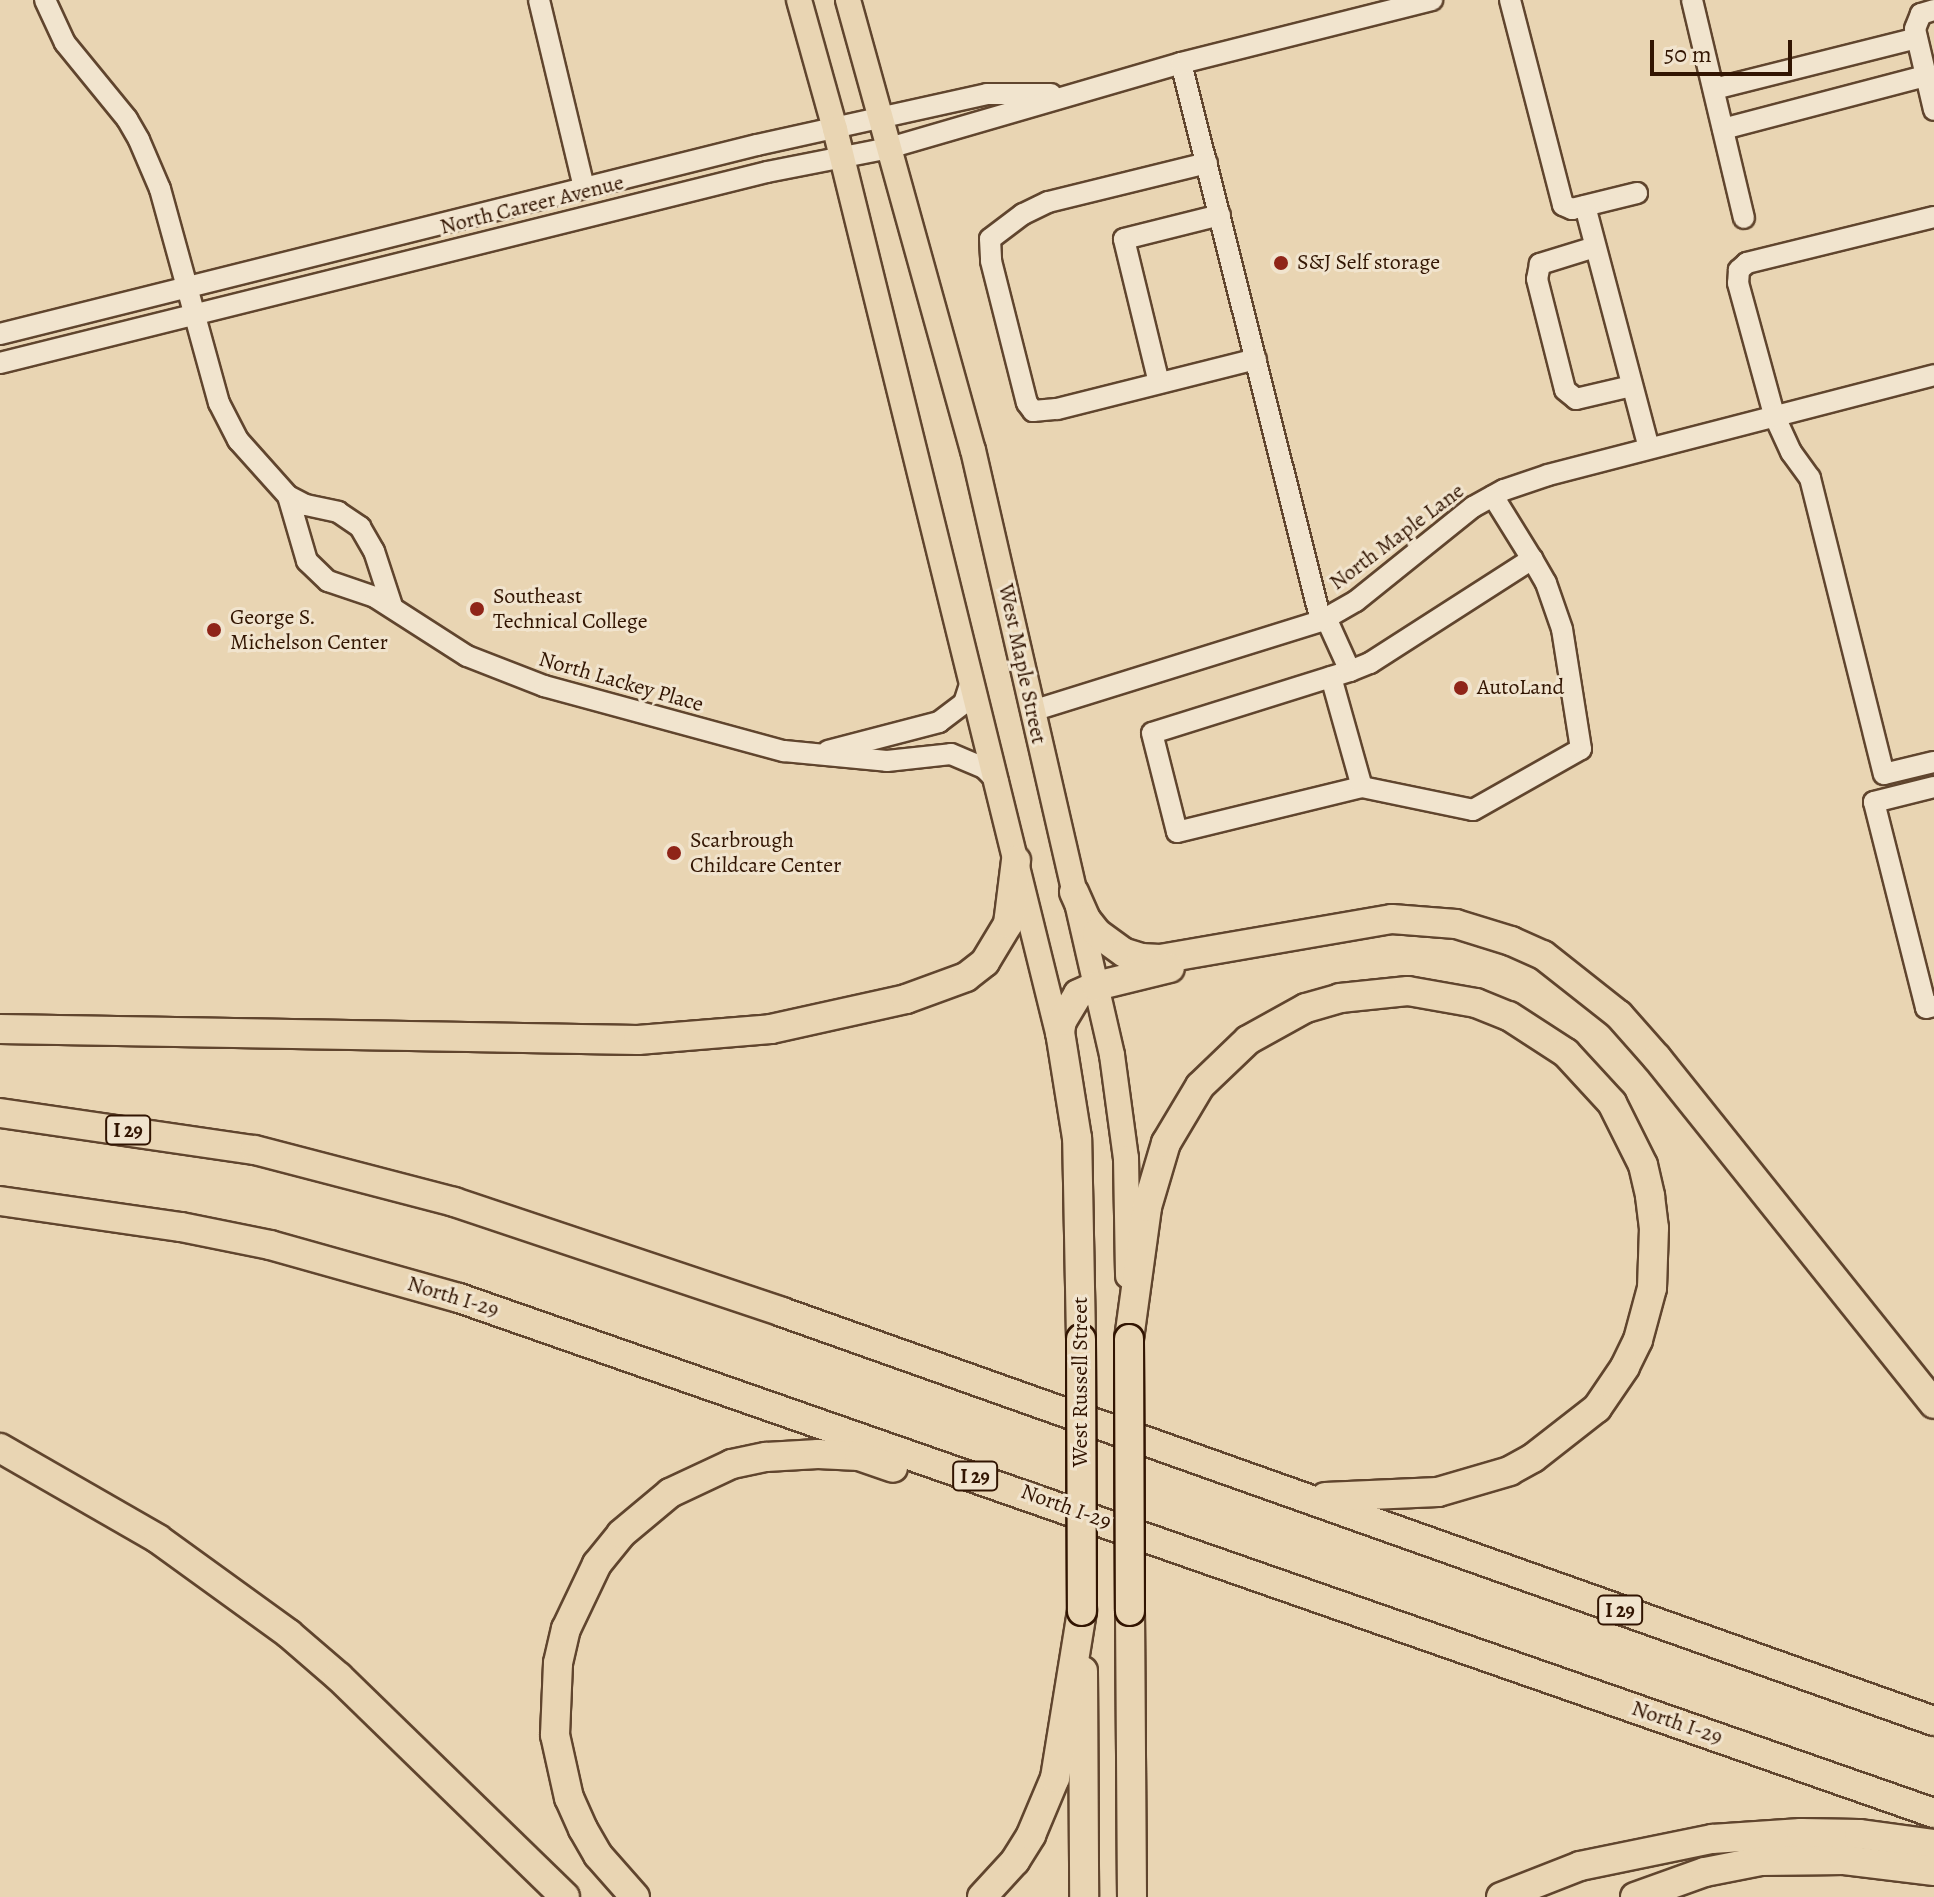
<!DOCTYPE html>
<style>
body{margin:0}
#map{position:relative;width:1934px;height:1897px;overflow:hidden;background:#e9d5b3;font-family:Alegreya,serif}
div>[style]{position:absolute}
.roads{filter:drop-shadow(2px 0 #60452e) drop-shadow(-2px 0 #60452e) drop-shadow(0 2px #60452e) drop-shadow(0 -2px #60452e)}
.minor>*{height:20px;margin:-10px;padding:0 10px;transform-origin:10px;border-radius:10px;background:#f1e4ce}
.major>*{height:24px;margin:-12px;padding:0 12px;transform-origin:12px;border-radius:12px;background:#e9d5b3}
.highway>*{height:28px;margin:-14px;padding:0 14px;transform-origin:14px;border-radius:14px;background:#e9d5b3}
.bridges{filter:drop-shadow(2px 0 #321502) drop-shadow(-2px 0 #321502) drop-shadow(0 2px #321502) drop-shadow(0 -2px #321502)}
.highway-bridge>*{height:28px;margin:-14px;padding:0 14px;transform-origin:14px;border-radius:14px;background:#e9d5b3}
.dots>*{width:22px;height:22px;translate:-50% -50%;box-sizing:border-box;border:4px solid #f1e4ce;border-radius:50%}
span{translate:-50% -50%;white-space:nowrap;text-align:center;line-height:1.15;-webkit-text-stroke:6px #f1e4ce;paint-order:stroke}
.shield-label span{padding:2px 6px;background:#f1e4ce;border:2px solid;border-radius:6px;-webkit-text-stroke-width:0}
.shield-label{font-size:20px;color:#321502;font-weight:700}
.street-label{font-size:22px;color:#321502}
.poi-label{font-size:22px;color:#321502}
.left{translate:0 -50%;text-align:left}
.scale{position:absolute;left:1650px;top:40px;width:142px;height:36px;box-sizing:border-box;border:4px solid #321502;border-top:0;padding-left:10px;font-size:24px;line-height:28px;white-space:nowrap;color:#321502;-webkit-text-stroke:6px #f1e4ce;paint-order:stroke}
</style>
<div id="map">
<div class="roads">
<div class="minor">
<i style="left:45px;top:0;width:47px;rotate:65.1deg"></i>
<i style="left:65px;top:43px;width:98px;rotate:50.8deg"></i>
<i style="left:127px;top:119px;width:24px;rotate:60deg"></i>
<i style="left:139px;top:140px;width:53px;rotate:66.8deg"></i>
<i style="left:160px;top:189px;width:222px;rotate:74.6deg"></i>
<i style="left:219px;top:403px;width:42px;rotate:62.8deg"></i>
<i style="left:238px;top:440px;width:75px;rotate:48.2deg"></i>
<i style="left:288px;top:496px;width:68px;rotate:73.7deg"></i>
<i style="left:307px;top:561px;width:29px;rotate:44deg"></i>
<i style="left:328px;top:581px;width:50px;rotate:18.8deg"></i>
<i style="left:375px;top:597px;width:109px;rotate:32.7deg"></i>
<i style="left:467px;top:656px;width:83px;rotate:21.3deg"></i>
<i style="left:544px;top:686px;width:249px;rotate:15.2deg"></i>
<i style="left:784px;top:751px;width:103px;rotate:5.5deg"></i>
<i style="left:887px;top:761px;width:64px;rotate:-6.2deg"></i>
<i style="left:951px;top:754px;width:36px;rotate:23deg"></i>
<i style="left:984px;top:768px;width:20px;rotate:45deg"></i>
<i style="left:539px;top:0;width:193px;rotate:76.5deg"></i>
<i style="left:1510px;top:0;width:212px;rotate:75.5deg"></i>
<i style="left:1563px;top:205px;width:10px;rotate:24deg"></i>
<i style="left:1572px;top:209px;width:67px;rotate:-13.8deg"></i>
<i style="left:1692px;top:0;width:224px;rotate:76.6deg"></i>
<i style="left:1934px;top:10px;width:14px;rotate:163deg"></i>
<i style="left:1921px;top:14px;width:16px;rotate:112deg"></i>
<i style="left:1915px;top:29px;width:83px;rotate:76.8deg"></i>
<i style="left:1181px;top:63px;width:575px;rotate:75.92deg"></i>
<i style="left:1714px;top:89px;width:209px;rotate:-14.1deg"></i>
<i style="left:1723px;top:129px;width:209px;rotate:-14.7deg"></i>
<i style="left:1207px;top:163px;width:164px;rotate:166.2deg"></i>
<i style="left:1048px;top:202px;width:28px;rotate:154deg"></i>
<i style="left:1023px;top:214px;width:41px;rotate:142.9deg"></i>
<i style="left:990px;top:239px;width:22px;rotate:87deg"></i>
<i style="left:991px;top:261px;width:146px;rotate:75.8deg"></i>
<i style="left:1027px;top:403px;width:10px;rotate:53deg"></i>
<i style="left:1033px;top:411px;width:24px;rotate:-5deg"></i>
<i style="left:1057px;top:409px;width:205px;rotate:-14.1deg"></i>
<i style="left:1585px;top:206px;width:250px;rotate:75.2deg"></i>
<i style="left:1934px;top:217px;width:193px;rotate:166.2deg"></i>
<i style="left:1747px;top:263px;width:11px;rotate:139deg"></i>
<i style="left:1739px;top:270px;width:13px;rotate:94deg"></i>
<i style="left:1738px;top:283px;width:137px;rotate:74.7deg"></i>
<i style="left:1774px;top:415px;width:41px;rotate:65.3deg"></i>
<i style="left:1791px;top:452px;width:32px;rotate:54deg"></i>
<i style="left:1810px;top:478px;width:305px;rotate:76deg"></i>
<i style="left:1884px;top:774px;width:51px;rotate:-13.5deg"></i>
<i style="left:1595px;top:247px;width:58px;rotate:162.8deg"></i>
<i style="left:1540px;top:264px;width:15px;rotate:101deg"></i>
<i style="left:1537px;top:279px;width:114px;rotate:75.8deg"></i>
<i style="left:1565px;top:390px;width:14px;rotate:39deg"></i>
<i style="left:1576px;top:399px;width:57px;rotate:-13.1deg"></i>
<i style="left:0;top:334px;width:780px;rotate:-14.02deg"></i>
<i style="left:757px;top:145px;width:236px;rotate:-12.5deg"></i>
<i style="left:987px;top:94px;width:64px"></i>
<i style="left:0;top:363px;width:790px;rotate:-13.98deg"></i>
<i style="left:767px;top:172px;width:124px;rotate:-11.1deg"></i>
<i style="left:889px;top:148px;width:304px;rotate:-16.2deg"></i>
<i style="left:1181px;top:63px;width:259px;rotate:-14.1deg"></i>
<i style="left:1159px;top:383px;width:148px;rotate:-103.7deg"></i>
<i style="left:1124px;top:239px;width:99px;rotate:-14deg"></i>
<i style="left:288px;top:496px;width:20px;rotate:27deg"></i>
<i style="left:306px;top:505px;width:33px;rotate:12deg"></i>
<i style="left:338px;top:512px;width:27px;rotate:34deg"></i>
<i style="left:360px;top:527px;width:28px;rotate:60deg"></i>
<i style="left:374px;top:551px;width:58px;rotate:71.9deg"></i>
<i style="left:1326px;top:618px;width:58px;rotate:65.6deg"></i>
<i style="left:1350px;top:671px;width:22px;rotate:-22deg"></i>
<i style="left:1370px;top:663px;width:193px;rotate:-32.7deg"></i>
<i style="left:1532px;top:559px;width:74px;rotate:-121.8deg"></i>
<i style="left:1350px;top:671px;width:207px;rotate:162.6deg"></i>
<i style="left:1152px;top:733px;width:102px;rotate:75.8deg"></i>
<i style="left:1177px;top:832px;width:190px;rotate:-13.7deg"></i>
<i style="left:1362px;top:787px;width:113px;rotate:11.7deg"></i>
<i style="left:1473px;top:810px;width:124px;rotate:-29.5deg"></i>
<i style="left:1581px;top:749px;width:121px;rotate:-99deg"></i>
<i style="left:1562px;top:629px;width:49px;rotate:-109.2deg"></i>
<i style="left:1546px;top:583px;width:28px;rotate:-120deg"></i>
<i style="left:1331px;top:677px;width:114px;rotate:74.3deg"></i>
<i style="left:1032px;top:711px;width:303px;rotate:-17.3deg"></i>
<i style="left:1321px;top:621px;width:40px;rotate:-29.7deg"></i>
<i style="left:1356px;top:601px;width:150px;rotate:-38.8deg"></i>
<i style="left:1473px;top:507px;width:35px;rotate:-29deg"></i>
<i style="left:1504px;top:490px;width:46px;rotate:-18.8deg"></i>
<i style="left:1548px;top:475px;width:399px;rotate:-14.5deg"></i>
<i style="left:828px;top:751px;width:115px;rotate:-14.6deg"></i>
<i style="left:939px;top:722px;width:31px;rotate:-37deg"></i>
<i style="left:964px;top:703px;width:25px;rotate:-72deg"></i>
<i style="left:1934px;top:787px;width:62px;rotate:166deg"></i>
<i style="left:1874px;top:802px;width:212px;rotate:75.8deg"></i>
<i style="left:1926px;top:1008px;width:8px;rotate:-14deg"></i>
</div>
<div class="major">
<i style="left:799px;top:0;width:134px;rotate:74.4deg"></i>
<i style="left:835px;top:129px;width:939px;rotate:76.14deg"></i>
<i style="left:848px;top:0;width:467px;rotate:74.5deg"></i>
<i style="left:973px;top:450px;width:621px;rotate:77.06deg"></i>
<i style="left:1112px;top:1055px;width:104px;rotate:82.3deg"></i>
<i style="left:1126px;top:1158px;width:118px;rotate:89deg"></i>
</div>
<div class="highway">
<i style="left:1074px;top:892px;width:30px;rotate:66deg"></i>
<i style="left:1086px;top:919px;width:18px;rotate:52deg"></i>
<i style="left:1097px;top:933px;width:34px;rotate:36deg"></i>
<i style="left:1125px;top:953px;width:17px;rotate:17deg"></i>
<i style="left:1141px;top:958px;width:19px;rotate:3deg"></i>
<i style="left:1160px;top:959px;width:235px;rotate:-9.8deg"></i>
<i style="left:1392px;top:919px;width:64px;rotate:4.5deg"></i>
<i style="left:1456px;top:924px;width:58px;rotate:17.2deg"></i>
<i style="left:1511px;top:941px;width:35px;rotate:24deg"></i>
<i style="left:1543px;top:955px;width:97px;rotate:38.3deg"></i>
<i style="left:1619px;top:1015px;width:57px;rotate:48.5deg"></i>
<i style="left:1657px;top:1058px;width:443px;rotate:51.3deg"></i>
<i style="left:0;top:1029px;width:638px;rotate:0.99deg"></i>
<i style="left:638px;top:1040px;width:133px;rotate:-4.7deg"></i>
<i style="left:771px;top:1029px;width:138px;rotate:-12.5deg"></i>
<i style="left:906px;top:999px;width:64px;rotate:-20.1deg"></i>
<i style="left:966px;top:977px;width:24px;rotate:-38deg"></i>
<i style="left:985px;top:962px;width:44px;rotate:-58.8deg"></i>
<i style="left:1008px;top:924px;width:64px;rotate:-82.8deg"></i>
<i style="left:0;top:1113px;width:258px;rotate:8.3deg"></i>
<i style="left:255px;top:1150px;width:206px;rotate:14.6deg"></i>
<i style="left:454px;top:1202px;width:346px;rotate:18.5deg"></i>
<i style="left:782px;top:1312px;width:1222px;rotate:19.55deg"></i>
<i style="left:0;top:1201px;width:183px;rotate:8.2deg"></i>
<i style="left:181px;top:1227px;width:91px;rotate:11.4deg"></i>
<i style="left:270px;top:1245px;width:196px;rotate:15.7deg"></i>
<i style="left:459px;top:1298px;width:1562px;rotate:19.25deg"></i>
<i style="left:1081px;top:1339px;width:201px;rotate:-91.1deg"></i>
<i style="left:1077px;top:1138px;width:107px;rotate:-99.1deg"></i>
<i style="left:1060px;top:1032px;width:11px;rotate:-80deg"></i>
<i style="left:1062px;top:1021px;width:31px;rotate:-59deg"></i>
<i style="left:1078px;top:994px;width:20px;rotate:-24deg"></i>
<i style="left:1096px;top:986px;width:76px;rotate:-13.7deg"></i>
<i style="left:1129px;top:1339px;width:133px;rotate:-82.2deg"></i>
<i style="left:1147px;top:1207px;width:67px;rotate:-73.5deg"></i>
<i style="left:1166px;top:1143px;width:66px;rotate:-59.2deg"></i>
<i style="left:1200px;top:1086px;width:66px;rotate:-43.8deg"></i>
<i style="left:1248px;top:1040px;width:66px;rotate:-28.9deg"></i>
<i style="left:1306px;top:1008px;width:35px;rotate:-16deg"></i>
<i style="left:1340px;top:998px;width:68px;rotate:-5.9deg"></i>
<i style="left:1408px;top:991px;width:69px;rotate:10deg"></i>
<i style="left:1476px;top:1003px;width:35px;rotate:22deg"></i>
<i style="left:1509px;top:1016px;width:68px;rotate:33deg"></i>
<i style="left:1566px;top:1053px;width:68px;rotate:47.4deg"></i>
<i style="left:1612px;top:1103px;width:69px;rotate:63.4deg"></i>
<i style="left:1643px;top:1165px;width:32px;rotate:77deg"></i>
<i style="left:1650px;top:1196px;width:32px;rotate:83deg"></i>
<i style="left:1654px;top:1228px;width:60px;rotate:91.9deg"></i>
<i style="left:1652px;top:1288px;width:54px;rotate:105.1deg"></i>
<i style="left:1638px;top:1340px;width:30px;rotate:116deg"></i>
<i style="left:1625px;top:1367px;width:50px;rotate:124.3deg"></i>
<i style="left:1597px;top:1408px;width:81px;rotate:142deg"></i>
<i style="left:1533px;top:1458px;width:26px;rotate:151deg"></i>
<i style="left:1510px;top:1471px;width:75px;rotate:163.7deg"></i>
<i style="left:1438px;top:1492px;width:113px;rotate:177.5deg"></i>
<i style="left:0;top:1448px;width:182px;rotate:29.9deg"></i>
<i style="left:158px;top:1539px;width:162px;rotate:35.9deg"></i>
<i style="left:289px;top:1634px;width:66px;rotate:40.7deg"></i>
<i style="left:339px;top:1677px;width:315px;rotate:44.2deg"></i>
<i style="left:1130px;top:1611px;width:286px;rotate:89.6deg"></i>
<i style="left:1083px;top:1671px;width:226px;rotate:89.7deg"></i>
<i style="left:635px;top:1897px;width:56px;rotate:-131.4deg"></i>
<i style="left:598px;top:1855px;width:30px;rotate:-120deg"></i>
<i style="left:583px;top:1829px;width:34px;rotate:-114deg"></i>
<i style="left:569px;top:1798px;width:65px;rotate:-102.5deg"></i>
<i style="left:555px;top:1735px;width:72px;rotate:-87.6deg"></i>
<i style="left:558px;top:1663px;width:35px;rotate:-77deg"></i>
<i style="left:566px;top:1629px;width:72px;rotate:-64.5deg"></i>
<i style="left:597px;top:1564px;width:38px;rotate:-51deg"></i>
<i style="left:621px;top:1534px;width:64px;rotate:-39.9deg"></i>
<i style="left:670px;top:1493px;width:68px;rotate:-25.1deg"></i>
<i style="left:732px;top:1464px;width:35px;rotate:-12deg"></i>
<i style="left:766px;top:1457px;width:52px;rotate:-3.3deg"></i>
<i style="left:818px;top:1454px;width:41px;rotate:2.8deg"></i>
<i style="left:859px;top:1456px;width:36px;rotate:19deg"></i>
<i style="left:982px;top:1897px;width:49px;rotate:-47.5deg"></i>
<i style="left:1015px;top:1861px;width:31px;rotate:-58deg"></i>
<i style="left:1031px;top:1835px;width:62px;rotate:-67.2deg"></i>
<i style="left:1055px;top:1778px;width:169px;rotate:-80.8deg"></i>
<i style="left:1501px;top:1897px;width:85px;rotate:-21.4deg"></i>
<i style="left:1580px;top:1866px;width:135px;rotate:-11.6deg"></i>
<i style="left:1712px;top:1839px;width:89px;rotate:-3.9deg"></i>
<i style="left:1801px;top:1833px;width:58px;rotate:1deg"></i>
<i style="left:1859px;top:1834px;width:76px;rotate:7.6deg"></i>
<i style="left:1635px;top:1897px;width:74px;rotate:-19.7deg"></i>
<i style="left:1705px;top:1872px;width:57px;rotate:-11.1deg"></i>
<i style="left:1761px;top:1861px;width:83px;rotate:-0.7deg"></i>
<i style="left:1844px;top:1860px;width:91px;rotate:7deg"></i>
</div>
</div>
<div class="bridges">
<div class="highway-bridge">
<i style="left:1081px;top:1339px;width:272px;rotate:89.8deg"></i>
<i style="left:1129px;top:1339px;width:272px;rotate:89.8deg"></i>
</div>
</div>
<div class="dots">
<i style="left:1281px;top:263px;background:#8f2418"></i>
<i style="left:477px;top:609px;background:#8f2418"></i>
<i style="left:214px;top:630px;background:#8f2418"></i>
<i style="left:1461px;top:688px;background:#8f2418"></i>
<i style="left:674px;top:853px;background:#8f2418"></i>
</div>
<div class="shield-label">
<span style="left:128px;top:1130px">I 29</span>
<span style="left:975px;top:1476px">I 29</span>
<span style="left:1620px;top:1610px">I 29</span>
</div>
<div class="street-label">
<span style="left:532px;top:205px;rotate:-14deg">North Career Avenue</span>
<span style="left:1397px;top:537px;rotate:-37deg">North Maple Lane</span>
<span style="left:1022px;top:664px;rotate:78deg">West Maple Street</span>
<span style="left:621px;top:682px;rotate:16deg">North Lackey Place</span>
<span style="left:453px;top:1297px;rotate:17deg">North I-29</span>
<span style="left:1081px;top:1382px;rotate:-90deg">West Russell Street</span>
<span style="left:1066px;top:1507px;rotate:20deg">North I-29</span>
<span style="left:1677px;top:1723px;rotate:19deg">North I-29</span>
</div>
<div class="poi-label">
<span class="left" style="left:1297px;top:263px">S&amp;J Self storage</span>
<span class="left" style="left:493px;top:609px">Southeast<br>Technical College</span>
<span class="left" style="left:230px;top:630px">George S.<br>Michelson Center</span>
<span class="left" style="left:1477px;top:688px">AutoLand</span>
<span class="left" style="left:690px;top:853px">Scarbrough<br>Childcare Center</span>
</div>
<div class="scale">50 m</div>
</div>
